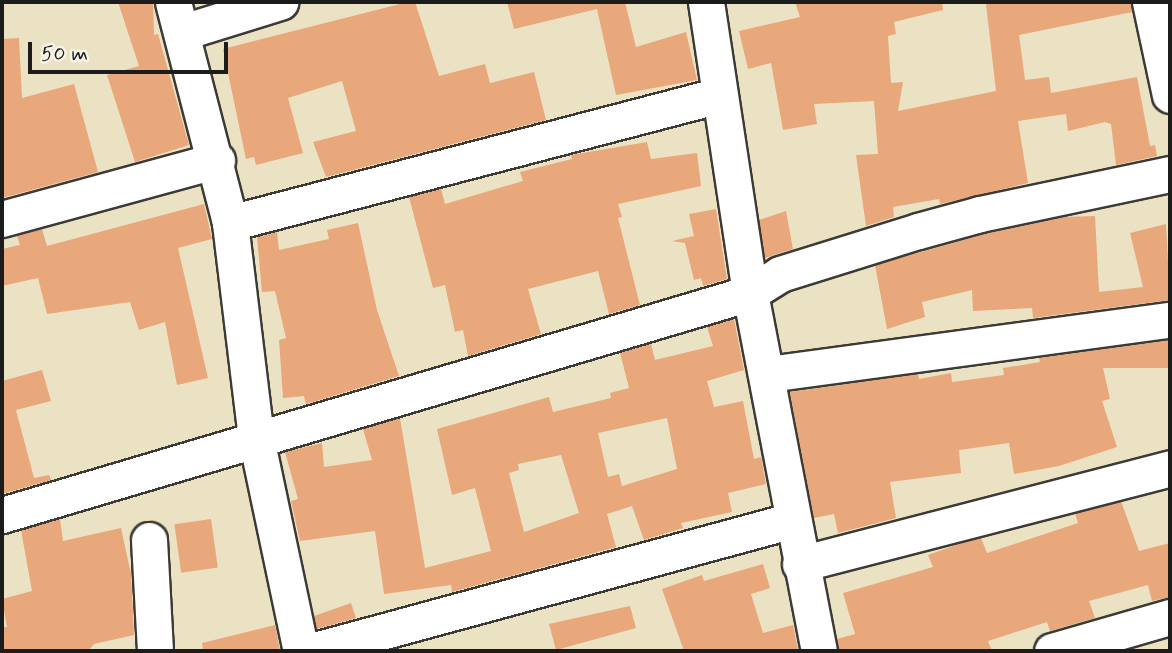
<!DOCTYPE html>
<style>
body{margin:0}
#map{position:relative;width:1172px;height:653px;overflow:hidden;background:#ebe2c3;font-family:Mynerve,sans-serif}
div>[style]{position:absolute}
.building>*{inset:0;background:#e9a77c;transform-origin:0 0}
.roads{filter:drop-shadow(2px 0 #3b3a35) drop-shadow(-2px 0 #3b3a35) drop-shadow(0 2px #3b3a35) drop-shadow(0 -2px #3b3a35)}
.minor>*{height:35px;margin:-17.5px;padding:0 17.5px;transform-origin:17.5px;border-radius:17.5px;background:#fff}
span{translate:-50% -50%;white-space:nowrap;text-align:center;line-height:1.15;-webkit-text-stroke:5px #f7f3e8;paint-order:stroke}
.frame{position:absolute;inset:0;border:4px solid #1c1c1c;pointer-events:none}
.scale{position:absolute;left:28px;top:42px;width:200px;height:32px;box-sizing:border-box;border:4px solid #1c1c1c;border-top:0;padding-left:9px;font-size:21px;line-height:24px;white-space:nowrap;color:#1c1c1c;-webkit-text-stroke:5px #f7f3e8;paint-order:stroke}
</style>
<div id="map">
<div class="building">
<i style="clip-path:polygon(118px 2px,153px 2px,154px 35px,158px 34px,189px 145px,135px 162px,107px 75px,139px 66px)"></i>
<i style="clip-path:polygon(408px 2px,415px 2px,439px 76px,485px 64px,490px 83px,534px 72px,546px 120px,326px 177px,313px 142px,356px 131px,342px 81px,288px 98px,303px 153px,256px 165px,254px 157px,246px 159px,223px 49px)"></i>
<i style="clip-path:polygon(507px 2px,625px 2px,636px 47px,686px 32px,697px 80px,616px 95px,597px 9px,514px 29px)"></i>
<i style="clip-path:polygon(795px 2px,942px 2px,943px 10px,894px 22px,896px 34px,888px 36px,891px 83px,903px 82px,898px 111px,996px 91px,986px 4px,1130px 2px,1132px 12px,1019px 35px,1025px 80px,1049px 77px,1051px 93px,1137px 77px,1150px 146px,1155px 145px,1157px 156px,1116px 165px,1111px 124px,1105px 122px,1068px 131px,1066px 114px,1018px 121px,1028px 183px,940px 204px,939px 199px,893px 207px,894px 217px,866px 226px,856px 155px,878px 154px,874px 101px,814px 104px,817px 124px,783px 130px,771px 63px,748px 69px,739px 31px,800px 17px)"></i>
<i style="clip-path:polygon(19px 38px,22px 98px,74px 84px,98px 172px,2px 198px,2px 39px)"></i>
<i style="clip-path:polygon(647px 142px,651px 159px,697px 153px,701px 186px,618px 204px,622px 217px,618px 218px,640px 305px,609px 314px,598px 271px,528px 289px,541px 334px,468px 356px,463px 330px,455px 332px,445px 285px,433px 288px,409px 197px,441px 189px,445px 204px,523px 181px,520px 172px,572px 159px,571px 155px)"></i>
<i style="clip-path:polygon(204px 204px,212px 239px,178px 248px,208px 378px,177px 385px,165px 322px,139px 330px,130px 302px,47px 314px,38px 278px,2px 286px,2px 249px,20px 245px,17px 236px,42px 229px,47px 246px)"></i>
<i style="clip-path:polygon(716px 209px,727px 279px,703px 286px,701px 278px,694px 280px,685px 243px,672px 241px,694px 236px,689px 214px)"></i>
<i style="clip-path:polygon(786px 211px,793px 249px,765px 258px,759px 220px)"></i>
<i style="clip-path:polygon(1095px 216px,1099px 292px,1143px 287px,1130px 233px,1166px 224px,1170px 300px,1033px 318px,1032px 308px,973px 311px,972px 290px,922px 302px,925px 317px,887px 329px,875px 265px,985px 234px,1065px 217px)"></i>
<i style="clip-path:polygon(358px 223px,377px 310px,399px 376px,306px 404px,304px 396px,283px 398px,279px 340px,286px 338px,275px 291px,262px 292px,257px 237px,277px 232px,279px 250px,329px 239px,327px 230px)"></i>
<i style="clip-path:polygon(evenodd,734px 319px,744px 370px,707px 381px,714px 407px,743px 401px,754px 459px,761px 457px,766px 484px,728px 493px,732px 512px,681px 523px,683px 528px,644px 540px,632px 506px,607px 514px,616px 547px,452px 592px,451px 585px,384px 594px,375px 531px,300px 541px,291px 501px,298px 499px,285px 452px,322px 443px,324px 467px,372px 460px,363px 429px,400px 418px,425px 568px,491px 551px,475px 488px,452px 495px,437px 429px,549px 397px,553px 412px,611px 398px,610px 393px,629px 388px,620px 353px,651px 344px,655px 360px,713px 346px,707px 327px,734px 319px,667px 418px,677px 469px,622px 486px,619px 474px,608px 477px,598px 433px,667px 418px,734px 319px,561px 455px,579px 513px,524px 532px,509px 473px,519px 470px,518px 464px,561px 455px)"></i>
<i style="clip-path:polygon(1170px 340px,1170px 368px,1103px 368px,1110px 399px,1102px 401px,1117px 447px,1059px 466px,1014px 474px,1009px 443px,959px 450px,961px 473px,890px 482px,896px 518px,838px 533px,834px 514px,814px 518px,790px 392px,918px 374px,919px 379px,951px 373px,952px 382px,1004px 375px,1003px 368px,1040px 362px,1039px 358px)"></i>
<i style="clip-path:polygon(42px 370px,51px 401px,16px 410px,34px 478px,49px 475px,51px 480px,2px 494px,2px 381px)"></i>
<i style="clip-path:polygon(1121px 501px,1139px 551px,1170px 543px,1170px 597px,1152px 601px,1148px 585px,1089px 601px,1095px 618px,1050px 631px,1047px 622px,988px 641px,992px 651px,839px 651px,837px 639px,855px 634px,843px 593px,933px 567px,928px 555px,959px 544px,981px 538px,987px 553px,1078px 523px,1075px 513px)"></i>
<i style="clip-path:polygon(60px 519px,63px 541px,121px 528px,131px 574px,134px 635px,94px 644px,88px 651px,2px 651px,2px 627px,7px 627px,2px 599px,32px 591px,21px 530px)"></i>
<i style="left:211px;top:519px;width:49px;height:37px;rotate:82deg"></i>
<i style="clip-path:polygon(763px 564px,770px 588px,751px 594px,763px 633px,793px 625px,798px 650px,684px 651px,662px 589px,702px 575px,704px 581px)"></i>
<i style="clip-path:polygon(351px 603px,356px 618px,317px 629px,314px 616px)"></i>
<i style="clip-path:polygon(630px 606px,636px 628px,556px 650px,549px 624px)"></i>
<i style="clip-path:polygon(275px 625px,280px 651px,203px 651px,202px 643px)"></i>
</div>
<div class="roads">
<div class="minor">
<i style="left:173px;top:2px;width:228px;rotate:75.5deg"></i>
<i style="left:230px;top:223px;width:217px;rotate:83.1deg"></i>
<i style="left:256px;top:438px;width:218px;rotate:78.1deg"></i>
<i style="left:706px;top:2px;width:294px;rotate:81.4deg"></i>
<i style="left:750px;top:293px;width:365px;rotate:79.1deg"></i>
<i style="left:1150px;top:2px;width:95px;rotate:77.9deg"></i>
<i style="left:183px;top:32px;width:102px;rotate:-17.2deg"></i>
<i style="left:2px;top:219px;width:223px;rotate:-15.3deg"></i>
<i style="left:230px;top:223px;width:506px;rotate:-14.64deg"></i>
<i style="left:768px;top:374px;width:406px;rotate:-7.7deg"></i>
<i style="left:2px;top:515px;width:780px;rotate:-16.53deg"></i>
<i style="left:750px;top:293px;width:36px;rotate:-32deg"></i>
<i style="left:780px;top:274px;width:145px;rotate:-17.3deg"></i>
<i style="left:918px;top:231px;width:64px;rotate:-15.3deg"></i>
<i style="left:980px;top:214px;width:194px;rotate:-11.9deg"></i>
<i style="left:149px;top:540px;width:111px;rotate:86.9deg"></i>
<i style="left:800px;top:564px;width:382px;rotate:-14.5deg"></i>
<i style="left:311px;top:651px;width:499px;rotate:-15.2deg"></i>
<i style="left:1052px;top:651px;width:123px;rotate:-16.1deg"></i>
</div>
</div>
<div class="frame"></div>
<div class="scale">50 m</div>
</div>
